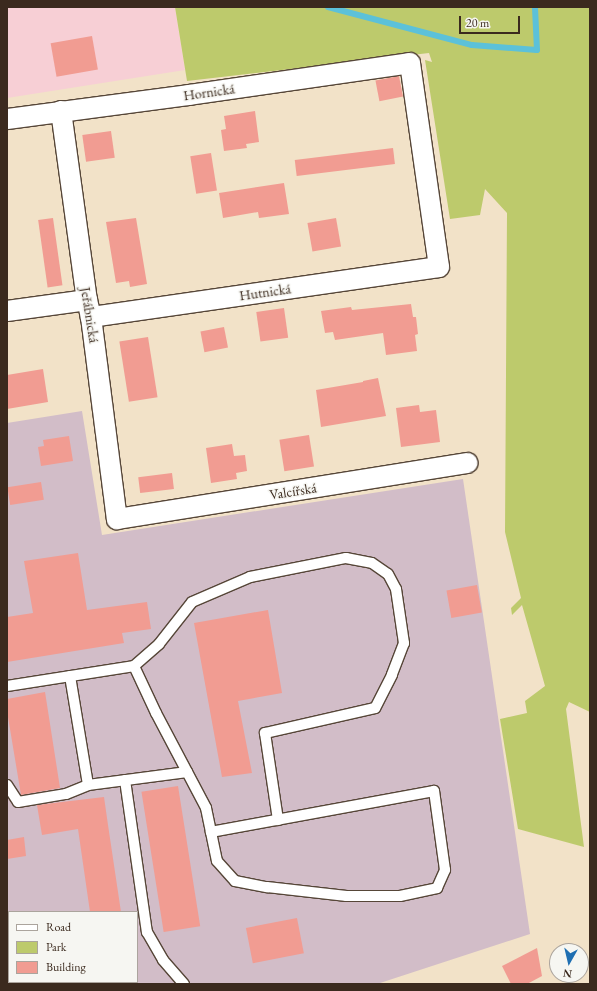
<!DOCTYPE html>
<meta charset="utf-8">
<style>
body{margin:0}
#map{position:relative;width:597px;height:991px;overflow:hidden;background:#f2e2c8;font-family:"EB Garamond",serif}
div>[style]{position:absolute}
.built>*{inset:0;background:#f7cfd5}
.industrial>*{inset:0;background:#d2bdc8}
.green>*{inset:0;background:#bdca6c}
.stream>*{height:6px;margin:-3px;padding:0 3px;transform-origin:3px;border-radius:3px;background:#5cc1d9}
.building>*{inset:0;background:#f19c92;transform-origin:0 0}
.roads{filter:drop-shadow(1px 0 #564638) drop-shadow(-1px 0 #564638) drop-shadow(0 1px #564638) drop-shadow(0 -1px #564638)}
.lane>*{height:10px;margin:-5px;padding:0 5px;transform-origin:5px;border-radius:5px;background:#fff}
.street>*{height:20px;margin:-10px;padding:0 10px;transform-origin:10px;border-radius:10px;background:#fff}
span{translate:-50% -50%;white-space:nowrap;text-align:center;line-height:1.15;-webkit-text-stroke:3px #f6f6f2;paint-order:stroke}
.street-label{font-size:14px;color:#3b2a1e}
.frame{position:absolute;inset:0;border:8px solid #3b2a1e;pointer-events:none}
.legend{position:absolute;left:8px;top:911px;width:130px;height:72px;box-sizing:border-box;background:#f6f6f2;border:1px solid #aba49d;margin:0;padding:5px 7px;list-style:none;font-size:12px;color:#3b2a1e}
.legend li{display:flex;align-items:center;gap:8px;height:20px}
.legend b{width:20px;border:1px solid #aba49d}
.north{position:absolute;left:549px;top:943px;width:40px;height:40px;box-sizing:border-box;background:#f6f6f2;border:1px solid #aba49d;border-radius:50%;rotate:188deg;font-size:11px;font-weight:700;line-height:16px;text-align:center;color:#3b2a1e}
.north::after{content:'';display:block;margin:auto;width:14px;height:18px;background:#1f6fb2;clip-path:polygon(50% 0,100% 100%,50% 72%,0 100%)}
.scale{position:absolute;left:459px;top:16px;width:61px;height:18px;box-sizing:border-box;border:2px solid #3b2a1e;border-top:0;padding-left:5px;font-size:12px;line-height:14px;white-space:nowrap;color:#3b2a1e;-webkit-text-stroke:3px #f6f6f2;paint-order:stroke}
</style>
<div id="map">
<div class="built">
<i style="clip-path:polygon(7px 7px,175px 7px,185px 70px,7px 98px)"></i>
</div>
<div class="industrial">
<i style="clip-path:polygon(evenodd,82px 411px,102px 535px,463px 479px,530px 934px,377px 984px,7px 984px,7px 423px,82px 411px,9px 912px,137px 912px,137px 982px,9px 982px,9px 912px)"></i>
</div>
<div class="green">
<i style="clip-path:polygon(175px 7px,590px 7px,590px 712px,569px 702px,566px 709px,584px 847px,518px 829px,500px 719px,527px 713px,525px 701px,545px 686px,522px 605px,512px 615px,511px 608px,521px 598px,505px 532px,507px 213px,485px 189px,480px 215px,450px 219px,425px 60px,432px 62px,429px 53px,187px 81px)"></i>
</div>
<div class="stream">
<i style="left:328px;top:7px;width:149px;rotate:14.8deg"></i>
<i style="left:472px;top:45px;width:65px;rotate:4.4deg"></i>
<i style="left:537px;top:50px;width:43px;rotate:-92.7deg"></i>
</div>
<div class="building">
<i style="left:92px;top:36px;width:34px;height:42px;rotate:80deg"></i>
<i style="left:399px;top:76px;width:21px;height:24px;rotate:79deg"></i>
<i style="clip-path:polygon(255px 111px,259px 142px,246px 144px,247px 148px,224px 151px,221px 130px,226px 129px,224px 116px)"></i>
<i style="left:111px;top:131px;width:27px;height:29px;rotate:82deg"></i>
<i style="left:393px;top:148px;width:16px;height:99px;rotate:83deg"></i>
<i style="left:211px;top:153px;width:38px;height:21px;rotate:81deg"></i>
<i style="clip-path:polygon(284px 183px,289px 214px,259px 218px,258px 212px,223px 218px,219px 193px)"></i>
<i style="left:53px;top:218px;width:68px;height:15px;rotate:82deg"></i>
<i style="clip-path:polygon(136px 218px,147px 284px,130px 287px,129px 281px,116px 283px,106px 222px)"></i>
<i style="left:336px;top:218px;width:29px;height:29px;rotate:80deg"></i>
<i style="clip-path:polygon(411px 304px,413px 317px,416px 317px,418px 334px,415px 335px,417px 351px,386px 355px,383px 333px,335px 340px,333px 332px,325px 333px,321px 311px,351px 307px,352px 310px)"></i>
<i style="left:284px;top:308px;width:30px;height:28px;rotate:82deg"></i>
<i style="left:224px;top:327px;width:21px;height:24px;rotate:79deg"></i>
<i style="left:148px;top:337px;width:61px;height:29px;rotate:81deg"></i>
<i style="clip-path:polygon(43px 369px,48px 402px,7px 409px,7px 375px)"></i>
<i style="clip-path:polygon(378px 378px,386px 416px,321px 427px,316px 390px,363px 382px,363px 381px)"></i>
<i style="clip-path:polygon(419px 405px,420px 412px,436px 410px,440px 442px,401px 447px,396px 408px)"></i>
<i style="left:309px;top:435px;width:32px;height:30px;rotate:81deg"></i>
<i style="clip-path:polygon(69px 436px,73px 461px,41px 466px,38px 447px,44px 446px,43px 440px)"></i>
<i style="clip-path:polygon(232px 444px,234px 456px,245px 455px,247px 471px,236px 473px,237px 479px,211px 483px,206px 448px)"></i>
<i style="left:172px;top:473px;width:16px;height:34px;rotate:83deg"></i>
<i style="left:41px;top:482px;width:18px;height:34px;rotate:81deg"></i>
<i style="clip-path:polygon(78px 553px,87px 610px,147px 602px,151px 629px,122px 633px,124px 643px,7px 662px,7px 617px,33px 613px,24px 561px)"></i>
<i style="left:477px;top:585px;width:28px;height:31px;rotate:80deg"></i>
<i style="clip-path:polygon(268px 610px,282px 693px,238px 701px,252px 773px,222px 777px,194px 623px)"></i>
<i style="clip-path:polygon(45px 692px,60px 788px,21px 795px,7px 711px,7px 699px)"></i>
<i style="left:178px;top:786px;width:142px;height:37px;rotate:81deg"></i>
<i style="clip-path:polygon(104px 797px,108px 825px,121px 912px,90px 912px,78px 829px,42px 835px,37px 805px)"></i>
<i style="clip-path:polygon(24px 837px,26px 856px,7px 859px,7px 840px)"></i>
<i style="left:297px;top:918px;width:36px;height:52px;rotate:79deg"></i>
<i style="clip-path:polygon(537px 948px,542px 976px,527px 984px,511px 984px,502px 966px)"></i>
</div>
<div class="roads">
<div class="lane">
<i style="left:134px;top:666px;width:52px;rotate:64.9deg"></i>
<i style="left:156px;top:713px;width:107px;rotate:62.2deg"></i>
<i style="left:206px;top:808px;width:54px;rotate:78.3deg"></i>
<i style="left:217px;top:861px;width:27px;rotate:48deg"></i>
<i style="left:235px;top:881px;width:33px;rotate:11deg"></i>
<i style="left:267px;top:887px;width:80px;rotate:6.5deg"></i>
<i style="left:346px;top:896px;width:54px"></i>
<i style="left:400px;top:896px;width:38px;rotate:-12deg"></i>
<i style="left:437px;top:888px;width:20px;rotate:-66deg"></i>
<i style="left:445px;top:870px;width:80px;rotate:-97.9deg"></i>
<i style="left:434px;top:791px;width:227px;rotate:169.6deg"></i>
<i style="left:70px;top:676px;width:110px;rotate:80.6deg"></i>
<i style="left:88px;top:785px;width:100px;rotate:-7.5deg"></i>
<i style="left:7px;top:686px;width:129px;rotate:-8.9deg"></i>
<i style="left:134px;top:666px;width:33px;rotate:-41deg"></i>
<i style="left:159px;top:644px;width:53px;rotate:-51.8deg"></i>
<i style="left:192px;top:602px;width:63px;rotate:-23.3deg"></i>
<i style="left:250px;top:577px;width:98px;rotate:-11.2deg"></i>
<i style="left:346px;top:558px;width:26px;rotate:11deg"></i>
<i style="left:372px;top:563px;width:19px;rotate:35deg"></i>
<i style="left:388px;top:574px;width:17px;rotate:62deg"></i>
<i style="left:396px;top:589px;width:55px;rotate:81.6deg"></i>
<i style="left:404px;top:643px;width:34px;rotate:111deg"></i>
<i style="left:392px;top:675px;width:37px;rotate:117deg"></i>
<i style="left:375px;top:708px;width:113px;rotate:167.2deg"></i>
<i style="left:265px;top:733px;width:88px;rotate:81.5deg"></i>
<i style="left:125px;top:780px;width:154px;rotate:81.8deg"></i>
<i style="left:147px;top:932px;width:32px;rotate:60deg"></i>
<i style="left:163px;top:960px;width:32px;rotate:49deg"></i>
<i style="left:7px;top:785px;width:20px;rotate:57deg"></i>
<i style="left:18px;top:802px;width:49px;rotate:-9.5deg"></i>
<i style="left:66px;top:794px;width:24px;rotate:-22deg"></i>
</div>
<div class="street">
<i style="left:61px;top:111px;width:191px;rotate:82.2deg"></i>
<i style="left:87px;top:300px;width:17px;rotate:77deg"></i>
<i style="left:91px;top:317px;width:204px;rotate:82.7deg"></i>
<i style="left:117px;top:519px;width:355px;rotate:-9.1deg"></i>
<i style="left:7px;top:119px;width:184px;rotate:-7.5deg"></i>
<i style="left:189px;top:95px;width:223px;rotate:-8.2deg"></i>
<i style="left:410px;top:63px;width:206px;rotate:81.9deg"></i>
<i style="left:439px;top:267px;width:352px;rotate:171.8deg"></i>
<i style="left:7px;top:311px;width:81px;rotate:-7.8deg"></i>
</div>
</div>
<div class="street-label">
<span style="left:209px;top:92px;rotate:-8deg">Hornická</span>
<span style="left:265px;top:292px;rotate:-8deg">Hutnická</span>
<span style="left:90px;top:315px;rotate:81deg">Jeřábnická</span>
<span style="left:293px;top:491px;rotate:-9deg">Valcířská</span>
</div>
<div class="frame"></div>
<ul class="legend">
<li><b style="height:5px;background:#fff"></b>Road</li>
<li><b style="height:11px;background:#bdca6c"></b>Park</li>
<li><b style="height:11px;background:#f19c92"></b>Building</li>
</ul>
<div class="north">N</div>
<div class="scale">20 m</div>
</div>
